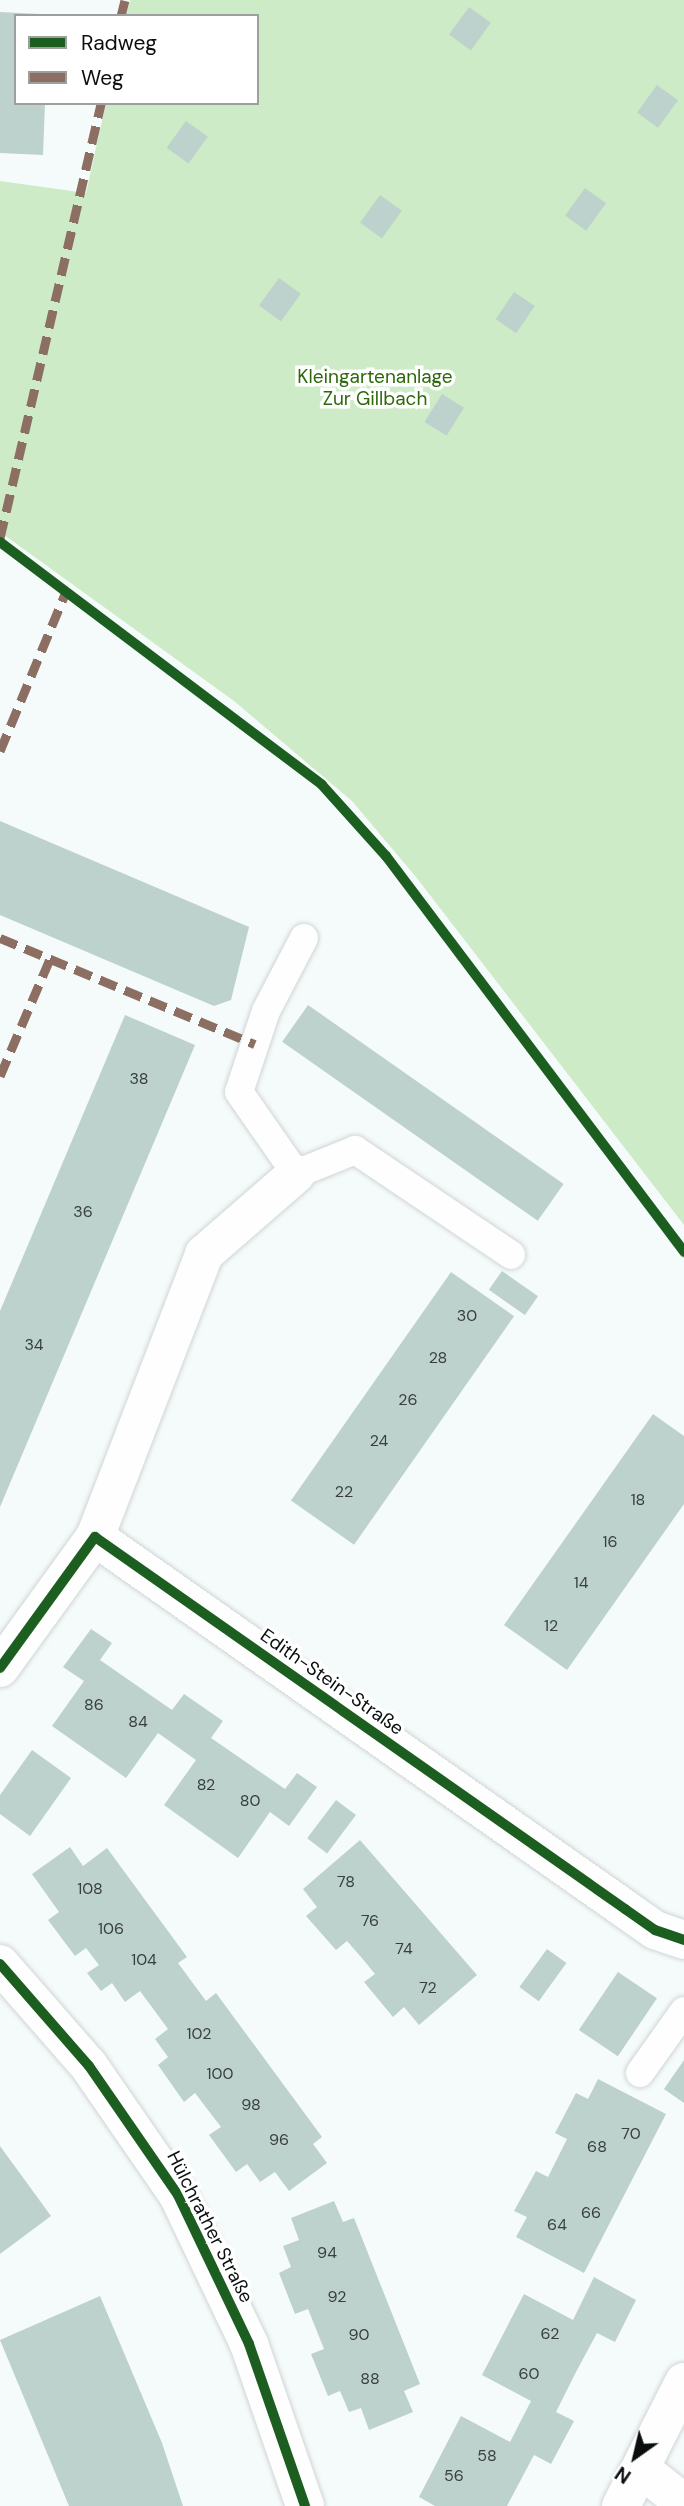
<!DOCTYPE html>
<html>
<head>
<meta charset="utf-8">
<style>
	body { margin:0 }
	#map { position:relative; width:684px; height:2506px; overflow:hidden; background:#f5fbfb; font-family:"DM Sans",sans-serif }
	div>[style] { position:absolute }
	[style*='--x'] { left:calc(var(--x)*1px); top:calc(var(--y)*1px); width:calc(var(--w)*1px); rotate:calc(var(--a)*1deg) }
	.green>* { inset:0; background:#cdebc6 }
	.building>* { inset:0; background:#bdd2cc; transform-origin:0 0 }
	.roads { filter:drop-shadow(0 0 2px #d0d5d5) drop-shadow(0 0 2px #d0d5d5) }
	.lane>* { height:28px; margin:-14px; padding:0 14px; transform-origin:14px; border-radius:14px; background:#fefefe }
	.street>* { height:38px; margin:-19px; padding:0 19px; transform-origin:19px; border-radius:19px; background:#fefefe }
	.quiet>* { height:9px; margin-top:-4.5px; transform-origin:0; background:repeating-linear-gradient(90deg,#8d6e63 0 18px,transparent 0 27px) }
	.cycleway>* { height:10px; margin:-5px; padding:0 5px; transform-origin:5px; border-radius:5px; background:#1b5e20 }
	span { translate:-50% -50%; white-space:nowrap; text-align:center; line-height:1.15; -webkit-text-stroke:7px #fff; paint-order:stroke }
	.number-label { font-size:16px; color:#383f3e }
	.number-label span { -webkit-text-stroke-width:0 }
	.park-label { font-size:19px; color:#2d680a }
	.street-label { font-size:19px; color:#0b0e0e }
	.legend { position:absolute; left:14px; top:14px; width:245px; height:91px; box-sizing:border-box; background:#fff; border:2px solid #9d9f9f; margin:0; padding:9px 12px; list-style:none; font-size:21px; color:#0b0e0e }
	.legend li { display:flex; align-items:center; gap:14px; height:35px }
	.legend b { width:35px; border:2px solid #9d9f9f }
	.north { position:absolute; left:600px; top:2422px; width:70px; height:70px; -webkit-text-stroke:5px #fff; paint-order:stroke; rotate:214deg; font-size:19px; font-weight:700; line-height:28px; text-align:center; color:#0b0e0e }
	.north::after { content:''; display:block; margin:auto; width:24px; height:32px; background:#0b0e0e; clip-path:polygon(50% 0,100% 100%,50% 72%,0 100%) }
</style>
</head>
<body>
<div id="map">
	<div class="green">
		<div style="clip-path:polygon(130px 0,684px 0,684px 1225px,416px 877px,352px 801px,234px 701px,0 532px,0 181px,86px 193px,106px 103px,257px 103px,257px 16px,126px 16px)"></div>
	</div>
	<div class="building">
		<div style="left:469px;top:7px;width:27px;height:34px;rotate:36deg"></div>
		<div style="clip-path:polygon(0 12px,39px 14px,16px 16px,16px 103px,45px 103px,43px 155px,0 153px)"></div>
		<div style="left:657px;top:85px;width:26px;height:34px;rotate:36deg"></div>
		<div style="left:186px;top:121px;width:27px;height:33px;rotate:36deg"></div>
		<div style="left:585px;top:188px;width:26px;height:34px;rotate:36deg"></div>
		<div style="left:380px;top:195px;width:27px;height:34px;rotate:36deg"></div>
		<div style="left:279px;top:278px;width:27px;height:34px;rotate:36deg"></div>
		<div style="left:514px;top:292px;width:25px;height:33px;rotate:34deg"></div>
		<div style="left:442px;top:394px;width:26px;height:33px;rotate:32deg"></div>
		<div style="clip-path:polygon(0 821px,249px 927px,231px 1000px,214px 1006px,0 915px)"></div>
		<div style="left:308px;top:1005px;width:312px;height:45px;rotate:35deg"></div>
		<div style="clip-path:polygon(125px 1015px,195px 1045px,0 1507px,0 1311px)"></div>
		<div style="left:502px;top:1271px;width:44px;height:23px;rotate:35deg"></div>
		<div style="left:451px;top:1272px;width:77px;height:279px;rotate:35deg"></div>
		<div style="clip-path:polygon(653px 1414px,684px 1436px,684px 1504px,567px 1670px,504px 1625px)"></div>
		<div style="clip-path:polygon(91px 1629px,112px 1643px,100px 1660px,172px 1710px,184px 1694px,223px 1721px,211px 1738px,285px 1789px,297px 1773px,317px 1787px,289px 1826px,270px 1812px,238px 1858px,164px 1805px,196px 1760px,158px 1733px,126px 1778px,52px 1726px,84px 1681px,63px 1667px)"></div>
		<div style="clip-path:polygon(32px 1750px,71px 1778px,30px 1836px,0 1814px,0 1795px)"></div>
		<div style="left:336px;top:1800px;width:25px;height:48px;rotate:37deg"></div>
		<div style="clip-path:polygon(360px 1840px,477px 1975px,419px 2025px,404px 2007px,393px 2017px,364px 1982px,375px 1974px,361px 1957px,347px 1941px,336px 1950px,306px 1916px,317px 1907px,303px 1889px)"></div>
		<div style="clip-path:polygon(70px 1847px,83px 1866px,107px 1848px,187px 1957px,178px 1963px,206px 2001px,216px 1993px,322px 2137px,313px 2144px,327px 2163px,289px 2191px,275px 2172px,260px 2182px,247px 2164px,236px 2172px,209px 2135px,221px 2127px,195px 2093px,184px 2102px,158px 2065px,168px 2057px,155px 2039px,168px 2029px,140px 1991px,125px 2002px,112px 1983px,101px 1991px,87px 1973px,99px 1965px,86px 1948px,75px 1956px,48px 1920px,59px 1912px,32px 1874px)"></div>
		<div style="left:547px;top:1949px;width:24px;height:47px;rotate:36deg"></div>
		<div style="left:618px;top:1972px;width:47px;height:70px;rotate:34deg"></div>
		<div style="clip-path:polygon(684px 2060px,684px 2103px,664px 2089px)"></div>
		<div style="clip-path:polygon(598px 2079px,666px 2114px,584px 2273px,516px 2237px,527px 2217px,514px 2211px,536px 2171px,548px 2177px,567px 2139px,555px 2133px,576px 2093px,588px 2099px)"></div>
		<div style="clip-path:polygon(0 2146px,51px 2216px,0 2254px)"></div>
		<div style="clip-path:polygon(334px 2201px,343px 2222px,354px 2218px,420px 2384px,404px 2391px,413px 2412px,369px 2430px,361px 2408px,349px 2412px,340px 2391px,328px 2396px,311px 2354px,324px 2349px,308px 2309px,295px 2314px,279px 2273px,291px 2267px,283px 2246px,299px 2240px,291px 2218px)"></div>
		<div style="clip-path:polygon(594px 2277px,636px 2300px,615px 2342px,597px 2333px,576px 2372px,556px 2412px,574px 2421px,551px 2464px,534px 2455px,507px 2506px,435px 2506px,419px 2497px,461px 2416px,510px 2442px,531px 2401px,482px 2375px,524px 2294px,573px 2320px)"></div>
		<div style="clip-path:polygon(100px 2296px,162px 2443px,183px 2506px,69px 2506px,0 2340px)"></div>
	</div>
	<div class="roads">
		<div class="lane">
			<div style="--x:304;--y:938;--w:82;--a:117.5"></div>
			<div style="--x:266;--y:1011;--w:85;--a:108.4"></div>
			<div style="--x:239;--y:1092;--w:100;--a:55.2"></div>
			<div style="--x:296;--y:1174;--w:64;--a:-22.1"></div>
			<div style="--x:355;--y:1150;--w:188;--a:33.9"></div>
			<div style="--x:640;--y:2073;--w:76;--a:-54.6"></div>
		</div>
		<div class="street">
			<div style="--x:95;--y:1537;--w:303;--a:-68.9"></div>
			<div style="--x:204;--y:1254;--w:122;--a:-41"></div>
			<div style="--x:0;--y:1668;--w:162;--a:-54.1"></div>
			<div style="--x:95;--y:1537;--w:648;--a:35.06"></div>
			<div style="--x:625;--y:1909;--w:37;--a:35"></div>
			<div style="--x:655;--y:1930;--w:31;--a:19"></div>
			<div style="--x:0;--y:1964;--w:135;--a:48.9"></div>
			<div style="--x:89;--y:2066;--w:157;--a:55.4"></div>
			<div style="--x:178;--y:2195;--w:165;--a:64.5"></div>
			<div style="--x:249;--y:2344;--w:171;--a:70.9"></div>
			<div style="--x:641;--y:2469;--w:55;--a:38.3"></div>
			<div style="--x:621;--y:2506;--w:139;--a:-63.1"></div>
		</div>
	</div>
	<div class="quiet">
		<div style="--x:121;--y:16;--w:16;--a:-76"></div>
		<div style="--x:0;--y:538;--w:447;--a:-76.9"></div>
		<div style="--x:0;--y:751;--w:172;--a:-67.5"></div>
		<div style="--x:0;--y:938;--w:276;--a:22.6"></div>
		<div style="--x:0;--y:1076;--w:127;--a:-66.9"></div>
	</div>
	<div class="cycleway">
		<div style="--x:0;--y:542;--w:403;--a:37"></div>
		<div style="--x:322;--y:785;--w:96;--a:48"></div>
		<div style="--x:386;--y:856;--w:496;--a:53"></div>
		<div style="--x:0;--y:1668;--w:162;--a:-54.1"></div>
		<div style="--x:95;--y:1537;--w:648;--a:35.06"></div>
		<div style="--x:625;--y:1909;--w:37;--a:35"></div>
		<div style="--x:655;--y:1930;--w:31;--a:19"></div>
		<div style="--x:0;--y:1964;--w:135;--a:48.9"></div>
		<div style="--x:89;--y:2066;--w:157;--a:55.4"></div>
		<div style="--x:178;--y:2195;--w:165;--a:64.5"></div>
		<div style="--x:249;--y:2344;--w:171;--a:70.9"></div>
	</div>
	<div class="number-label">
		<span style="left:139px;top:1079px">38</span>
		<span style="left:83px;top:1212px">36</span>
		<span style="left:467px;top:1316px">30</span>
		<span style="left:34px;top:1345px">34</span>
		<span style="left:438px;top:1358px">28</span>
		<span style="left:408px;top:1400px">26</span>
		<span style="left:379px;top:1441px">24</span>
		<span style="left:344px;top:1492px">22</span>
		<span style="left:638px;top:1500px">18</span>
		<span style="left:610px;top:1542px">16</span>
		<span style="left:581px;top:1583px">14</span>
		<span style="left:551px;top:1626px">12</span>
		<span style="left:94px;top:1705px">86</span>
		<span style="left:138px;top:1722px">84</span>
		<span style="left:206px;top:1785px">82</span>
		<span style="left:250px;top:1801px">80</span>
		<span style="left:346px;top:1882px">78</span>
		<span style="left:90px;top:1889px">108</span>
		<span style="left:370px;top:1921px">76</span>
		<span style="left:111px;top:1929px">106</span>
		<span style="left:404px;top:1949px">74</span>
		<span style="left:144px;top:1960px">104</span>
		<span style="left:428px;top:1988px">72</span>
		<span style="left:199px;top:2034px">102</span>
		<span style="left:220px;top:2074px">100</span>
		<span style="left:251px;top:2105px">98</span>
		<span style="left:631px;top:2134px">70</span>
		<span style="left:279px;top:2140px">96</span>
		<span style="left:597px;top:2147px">68</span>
		<span style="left:591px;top:2213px">66</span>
		<span style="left:557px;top:2225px">64</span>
		<span style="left:327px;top:2253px">94</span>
		<span style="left:337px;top:2297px">92</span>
		<span style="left:550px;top:2334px">62</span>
		<span style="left:359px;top:2335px">90</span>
		<span style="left:529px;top:2374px">60</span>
		<span style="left:370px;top:2379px">88</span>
		<span style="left:487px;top:2456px">58</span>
		<span style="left:454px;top:2476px">56</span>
	</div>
	<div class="park-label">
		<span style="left:375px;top:388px">Kleingartenanlage<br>Zur Gillbach</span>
	</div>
	<div class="street-label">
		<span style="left:332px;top:1682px;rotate:35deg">Edith-Stein-Straße</span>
		<span style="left:210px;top:2227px;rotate:63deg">Hülchrather Straße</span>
	</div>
	<ul class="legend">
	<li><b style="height:9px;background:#1b5e20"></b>Radweg</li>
	<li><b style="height:9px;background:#8d6e63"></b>Weg</li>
	</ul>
	<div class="north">N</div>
</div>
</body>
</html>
